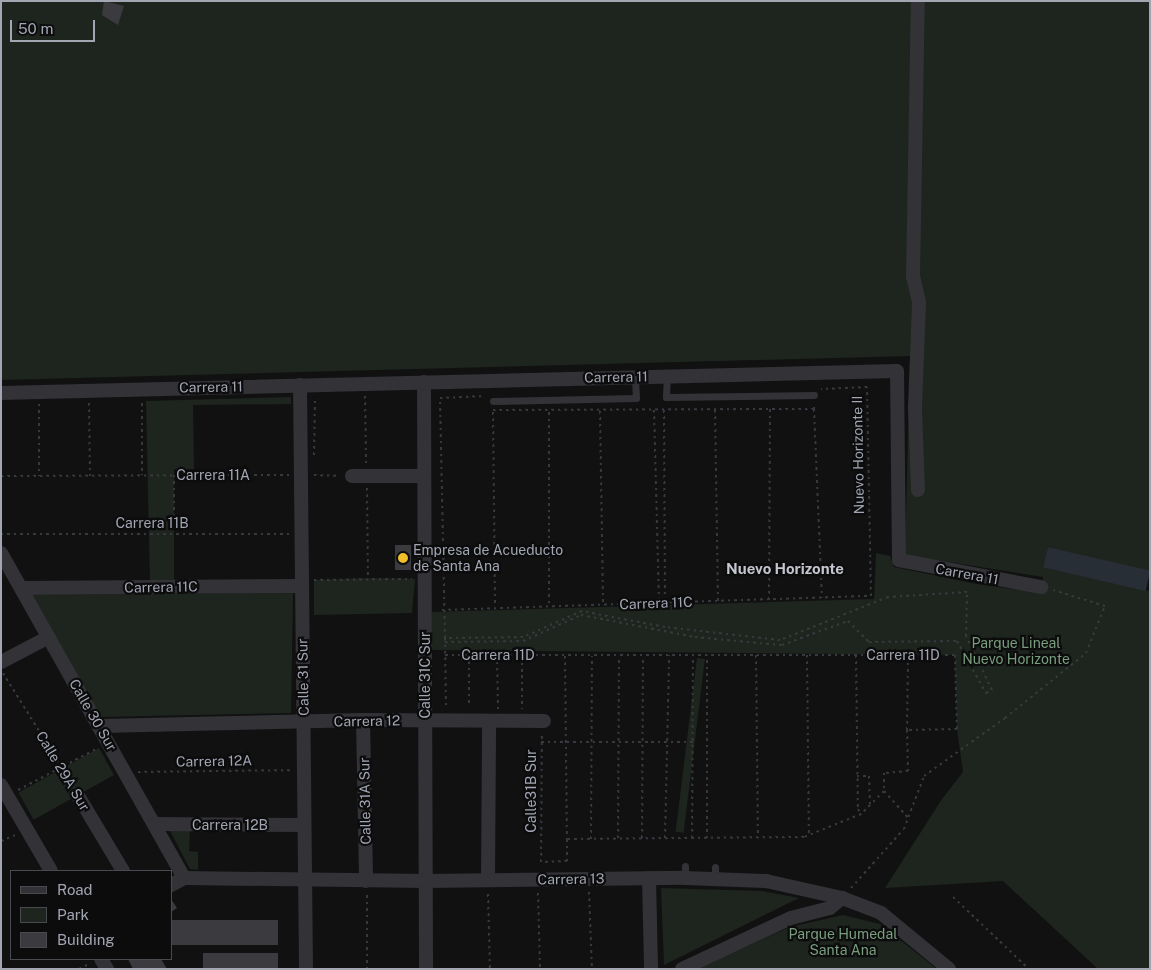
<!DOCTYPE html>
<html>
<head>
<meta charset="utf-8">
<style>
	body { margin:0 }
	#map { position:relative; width:1151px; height:970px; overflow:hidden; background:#111112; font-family:"Public Sans",sans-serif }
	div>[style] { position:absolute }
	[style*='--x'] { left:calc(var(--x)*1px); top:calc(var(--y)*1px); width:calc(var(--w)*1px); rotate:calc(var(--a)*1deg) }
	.green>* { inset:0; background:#1d251e; transform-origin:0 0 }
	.water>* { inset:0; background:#272e35; transform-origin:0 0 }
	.building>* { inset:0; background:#3b3b3f; transform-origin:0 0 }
	.path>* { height:2px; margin-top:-1px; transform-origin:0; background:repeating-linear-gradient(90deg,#38393e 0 2.5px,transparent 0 6.5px) }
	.service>* { height:7px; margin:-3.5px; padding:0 3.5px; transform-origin:3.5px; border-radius:3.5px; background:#323237 }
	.minor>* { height:14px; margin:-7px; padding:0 7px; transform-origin:7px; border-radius:7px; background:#323237 }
	.dots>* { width:14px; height:14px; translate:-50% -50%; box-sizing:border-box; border:2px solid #0c0c0d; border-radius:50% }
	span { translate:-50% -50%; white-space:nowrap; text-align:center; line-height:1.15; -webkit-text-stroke:4.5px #0c0c0d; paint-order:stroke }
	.street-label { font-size:14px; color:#a2a6b3 }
	.poi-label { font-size:14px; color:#a2a6b3 }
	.left { translate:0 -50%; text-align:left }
	.park-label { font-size:14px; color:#799e7e }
	.neighbourhood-label { font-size:15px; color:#c3c5cf; font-weight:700 }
	.frame { position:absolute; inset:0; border:2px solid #a2a6b3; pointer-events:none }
	.legend { position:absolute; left:10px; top:870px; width:162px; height:90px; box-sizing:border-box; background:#0c0c0d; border:1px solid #484a4f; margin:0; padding:6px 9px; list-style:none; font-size:15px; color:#a2a6b3 }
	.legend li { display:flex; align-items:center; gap:10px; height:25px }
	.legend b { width:25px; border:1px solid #484a4f }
	.scale { position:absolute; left:10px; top:20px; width:85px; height:22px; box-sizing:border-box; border:2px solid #a2a6b3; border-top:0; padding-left:6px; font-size:15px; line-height:18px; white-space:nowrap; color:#a2a6b3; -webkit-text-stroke:4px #0c0c0d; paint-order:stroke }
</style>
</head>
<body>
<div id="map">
	<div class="green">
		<div style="clip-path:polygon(1px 1px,1150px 1px,1150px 571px,1048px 547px,1045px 568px,1150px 591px,1150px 969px,1098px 969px,1003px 881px,885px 888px,942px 799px,963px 772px,957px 729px,955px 655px,432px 650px,432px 612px,874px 599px,876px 553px,890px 556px,894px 567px,977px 584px,1042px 593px,1043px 577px,905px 555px,910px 356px,1px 380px)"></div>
		<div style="clip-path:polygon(291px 397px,291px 404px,193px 405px,194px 469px,174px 469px,174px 581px,150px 581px,146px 401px)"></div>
		<div style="clip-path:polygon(368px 578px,415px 579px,412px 613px,314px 615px,314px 580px)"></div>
		<div style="clip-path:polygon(293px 593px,291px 713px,100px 717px,32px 595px)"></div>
		<div style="left:697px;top:658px;width:8px;height:175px;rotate:7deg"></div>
		<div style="left:99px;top:748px;width:31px;height:92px;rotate:61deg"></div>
		<div style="clip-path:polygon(170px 831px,190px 831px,189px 851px,198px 852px,198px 870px,190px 869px)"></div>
		<div style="clip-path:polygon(661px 888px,762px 891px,799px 898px,664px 965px)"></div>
		<div style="clip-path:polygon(843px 915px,880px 924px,937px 969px,696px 969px,790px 927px)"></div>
	</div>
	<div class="water">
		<div style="left:1048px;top:547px;width:105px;height:21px;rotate:13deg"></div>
	</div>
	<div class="building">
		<div style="clip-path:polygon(104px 1px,124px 6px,118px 25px,102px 15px)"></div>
		<div style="left:395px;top:545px;width:16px;height:25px"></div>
		<div style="clip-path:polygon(171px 899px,177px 908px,171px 912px)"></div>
		<div style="left:171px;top:920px;width:107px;height:25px"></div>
		<div style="left:203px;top:953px;width:75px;height:16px"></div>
		<div style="clip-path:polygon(128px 959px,161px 959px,167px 969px,133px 969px)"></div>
	</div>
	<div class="path">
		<div style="--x:365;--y:396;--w:67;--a:89.1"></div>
		<div style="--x:89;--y:403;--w:73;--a:89.2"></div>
		<div style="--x:142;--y:403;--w:72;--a:90"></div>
		<div style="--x:39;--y:404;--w:72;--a:90"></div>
		<div style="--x:814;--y:409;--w:189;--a:87.6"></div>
		<div style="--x:493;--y:410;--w:321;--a:-0.2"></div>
		<div style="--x:814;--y:409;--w:5;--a:-90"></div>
		<div style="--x:654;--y:410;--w:193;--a:88.5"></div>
		<div style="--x:664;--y:410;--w:193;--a:89.7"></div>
		<div style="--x:715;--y:410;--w:191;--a:89.1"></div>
		<div style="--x:600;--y:411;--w:194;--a:89.1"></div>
		<div style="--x:493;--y:412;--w:195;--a:89.4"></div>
		<div style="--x:549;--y:412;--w:195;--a:90"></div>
		<div style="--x:314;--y:455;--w:58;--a:-89"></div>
		<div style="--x:174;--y:475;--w:57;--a:90"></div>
		<div style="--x:314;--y:475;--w:25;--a:2"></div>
		<div style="--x:1;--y:476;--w:288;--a:-0.2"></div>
		<div style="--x:367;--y:488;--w:90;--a:89.4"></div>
		<div style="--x:1;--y:534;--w:289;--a:0"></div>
		<div style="--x:314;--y:580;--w:98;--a:-0.6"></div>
		<div style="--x:769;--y:600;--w:191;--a:-89.7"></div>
		<div style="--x:442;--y:610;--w:429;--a:-1.9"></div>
		<div style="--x:871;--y:596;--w:209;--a:-91.1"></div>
		<div style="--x:867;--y:387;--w:46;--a:177.5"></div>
		<div style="--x:445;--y:638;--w:240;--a:-91.2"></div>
		<div style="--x:440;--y:398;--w:45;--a:-2.5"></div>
		<div style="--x:445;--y:642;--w:78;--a:-0.7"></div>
		<div style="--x:523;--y:641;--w:64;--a:-24.1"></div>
		<div style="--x:581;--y:615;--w:116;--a:10.9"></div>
		<div style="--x:695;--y:637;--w:87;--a:5.3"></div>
		<div style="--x:782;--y:645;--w:70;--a:-20"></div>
		<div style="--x:848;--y:621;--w:30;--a:45"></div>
		<div style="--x:869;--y:642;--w:88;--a:-0.7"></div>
		<div style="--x:957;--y:641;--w:60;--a:60.9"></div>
		<div style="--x:986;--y:693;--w:7;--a:-27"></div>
		<div style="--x:992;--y:690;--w:60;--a:-115.7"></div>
		<div style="--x:966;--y:636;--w:44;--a:-88.7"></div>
		<div style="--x:967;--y:592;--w:79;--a:176.4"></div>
		<div style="--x:888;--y:597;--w:116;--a:158.3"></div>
		<div style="--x:780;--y:640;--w:116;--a:-173.6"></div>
		<div style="--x:665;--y:627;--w:85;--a:-169.1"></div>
		<div style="--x:582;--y:611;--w:64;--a:156.2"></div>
		<div style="--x:523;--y:637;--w:78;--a:179.3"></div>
		<div style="--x:445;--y:638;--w:70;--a:89.2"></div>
		<div style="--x:445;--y:655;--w:510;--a:0"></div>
		<div style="--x:955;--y:655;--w:74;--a:88.5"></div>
		<div style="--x:957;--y:729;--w:50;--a:178.9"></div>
		<div style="--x:907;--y:730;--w:41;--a:88.6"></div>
		<div style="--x:908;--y:771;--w:24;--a:175"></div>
		<div style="--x:884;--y:773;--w:18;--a:90"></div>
		<div style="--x:884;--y:791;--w:33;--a:135"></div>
		<div style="--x:861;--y:814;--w:61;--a:158"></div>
		<div style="--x:804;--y:837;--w:237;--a:179.5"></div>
		<div style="--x:567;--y:839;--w:22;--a:90"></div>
		<div style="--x:567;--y:861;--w:26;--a:178"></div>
		<div style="--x:541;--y:862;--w:129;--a:-89.6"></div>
		<div style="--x:469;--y:655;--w:52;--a:90"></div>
		<div style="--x:497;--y:655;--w:54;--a:88.9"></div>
		<div style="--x:756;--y:655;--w:182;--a:89.4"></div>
		<div style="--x:807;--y:655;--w:180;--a:89.4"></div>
		<div style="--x:856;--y:655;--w:154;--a:89.3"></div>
		<div style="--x:858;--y:809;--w:6;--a:59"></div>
		<div style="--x:522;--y:656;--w:53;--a:90"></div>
		<div style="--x:565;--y:656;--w:183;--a:89.4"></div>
		<div style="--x:3;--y:673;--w:131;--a:58.1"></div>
		<div style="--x:907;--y:730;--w:75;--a:-89.2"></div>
		<div style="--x:541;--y:742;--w:152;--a:0"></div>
		<div style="--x:138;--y:772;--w:153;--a:-0.7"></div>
		<div style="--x:857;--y:776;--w:12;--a:0"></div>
		<div style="--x:869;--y:776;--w:28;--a:88"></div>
		<div style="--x:18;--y:790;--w:90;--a:-27.7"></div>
		<div style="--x:884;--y:791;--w:36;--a:48"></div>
		<div style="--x:618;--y:838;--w:182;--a:-89.7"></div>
		<div style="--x:642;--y:838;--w:182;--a:-89.7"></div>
		<div style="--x:665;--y:838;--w:183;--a:-88.7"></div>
		<div style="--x:692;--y:838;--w:183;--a:-89.7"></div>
		<div style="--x:707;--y:838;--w:183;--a:-90"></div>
		<div style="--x:591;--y:839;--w:183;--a:-89.7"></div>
		<div style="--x:1;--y:841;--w:15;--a:-23"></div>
		<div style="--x:851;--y:888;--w:79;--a:-48.1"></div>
		<div style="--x:904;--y:829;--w:57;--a:-69.3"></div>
		<div style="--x:924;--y:776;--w:100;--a:-35.6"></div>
		<div style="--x:1005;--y:718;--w:104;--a:-38.7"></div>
		<div style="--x:1086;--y:653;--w:51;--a:-68"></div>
		<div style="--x:1105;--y:606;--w:54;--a:-162.9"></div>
		<div style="--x:589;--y:892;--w:77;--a:87.8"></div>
		<div style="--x:538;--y:893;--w:76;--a:88.5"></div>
		<div style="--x:488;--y:894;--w:75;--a:88.5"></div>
		<div style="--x:953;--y:897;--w:105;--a:43.5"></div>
		<div style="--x:79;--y:969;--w:13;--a:-27"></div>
		<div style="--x:367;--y:969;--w:75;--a:-90"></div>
	</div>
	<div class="service">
		<div style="--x:667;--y:376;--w:21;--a:93"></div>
		<div style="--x:666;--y:397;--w:148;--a:-0.8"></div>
		<div style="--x:493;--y:401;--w:143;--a:-1.2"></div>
		<div style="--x:636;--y:398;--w:21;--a:-93"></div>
		<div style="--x:685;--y:866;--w:12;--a:90"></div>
		<div style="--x:715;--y:867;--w:11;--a:90"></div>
	</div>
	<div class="minor">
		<div style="--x:424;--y:382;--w:587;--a:89.8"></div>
		<div style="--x:300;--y:385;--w:584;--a:89.41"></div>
		<div style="--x:1;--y:393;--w:896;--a:-1.41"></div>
		<div style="--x:897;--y:371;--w:189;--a:89.4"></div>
		<div style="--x:899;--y:560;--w:145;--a:10.8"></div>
		<div style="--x:352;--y:476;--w:72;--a:0"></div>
		<div style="--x:918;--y:490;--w:82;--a:-92.1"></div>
		<div style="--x:915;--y:408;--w:106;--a:-87.8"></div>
		<div style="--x:919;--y:302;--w:26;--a:-103"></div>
		<div style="--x:913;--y:277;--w:276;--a:-89"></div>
		<div style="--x:1;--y:553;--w:373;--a:60.6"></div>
		<div style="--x:21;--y:588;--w:281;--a:-0.4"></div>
		<div style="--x:1;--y:662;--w:54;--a:-27.5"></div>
		<div style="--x:363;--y:720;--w:161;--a:88.9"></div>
		<div style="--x:100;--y:726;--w:263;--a:-1.3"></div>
		<div style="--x:363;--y:720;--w:181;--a:0.3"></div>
		<div style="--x:1;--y:785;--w:99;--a:59.8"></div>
		<div style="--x:77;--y:794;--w:90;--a:59.1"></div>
		<div style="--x:156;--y:824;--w:148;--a:0.4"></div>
		<div style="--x:649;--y:878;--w:91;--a:88.7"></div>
		<div style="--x:488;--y:880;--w:159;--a:-89.6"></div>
		<div style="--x:171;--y:885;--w:15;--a:-28"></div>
		<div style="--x:184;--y:878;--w:242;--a:0.7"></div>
		<div style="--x:426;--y:881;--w:259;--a:-0.7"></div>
		<div style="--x:685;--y:878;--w:81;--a:2.1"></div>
		<div style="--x:766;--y:881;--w:78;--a:12.6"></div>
		<div style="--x:842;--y:898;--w:42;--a:21"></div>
		<div style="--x:881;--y:913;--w:88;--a:39.5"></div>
		<div style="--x:101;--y:959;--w:12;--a:59"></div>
		<div style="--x:682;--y:969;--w:120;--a:-25.1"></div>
		<div style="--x:791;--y:918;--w:40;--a:-14.4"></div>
		<div style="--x:830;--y:908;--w:16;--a:-40"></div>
	</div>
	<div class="dots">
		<div style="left:403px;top:558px;background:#f1bf2a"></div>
	</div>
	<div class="street-label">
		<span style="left:616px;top:377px;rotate:-1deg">Carrera 11</span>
		<span style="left:211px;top:387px;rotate:-1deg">Carrera 11</span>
		<span style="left:858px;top:455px;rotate:-91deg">Nuevo Horizonte II</span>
		<span style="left:213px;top:475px">Carrera 11A</span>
		<span style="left:152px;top:523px">Carrera 11B</span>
		<span style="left:967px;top:574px;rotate:10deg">Carrera 11</span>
		<span style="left:161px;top:587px;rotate:-1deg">Carrera 11C</span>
		<span style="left:656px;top:603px;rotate:-2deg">Carrera 11C</span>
		<span style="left:498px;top:655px">Carrera 11D</span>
		<span style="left:903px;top:655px">Carrera 11D</span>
		<span style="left:425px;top:675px;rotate:-90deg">Calle 31C Sur</span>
		<span style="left:303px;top:677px;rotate:-91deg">Calle 31 Sur</span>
		<span style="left:93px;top:715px;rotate:60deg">Calle 30 Sur</span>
		<span style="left:367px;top:721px;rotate:-1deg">Carrera 12</span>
		<span style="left:214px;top:761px;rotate:-1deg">Carrera 12A</span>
		<span style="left:63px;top:771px;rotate:59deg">Calle 29A Sur</span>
		<span style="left:531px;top:791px;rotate:-90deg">Calle31B Sur</span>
		<span style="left:365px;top:801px;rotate:-91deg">Calle 31A Sur</span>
		<span style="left:230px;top:825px">Carrera 12B</span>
		<span style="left:571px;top:879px;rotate:-1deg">Carrera 13</span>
	</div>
	<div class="poi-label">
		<span class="left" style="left:413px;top:558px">Empresa de Acueducto<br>de Santa Ana</span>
	</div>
	<div class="park-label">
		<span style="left:1016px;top:651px">Parque Lineal<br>Nuevo Horizonte</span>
		<span style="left:843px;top:942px">Parque Humedal<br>Santa Ana</span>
	</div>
	<div class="neighbourhood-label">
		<span style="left:785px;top:569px">Nuevo Horizonte</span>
	</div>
	<div class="frame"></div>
	<ul class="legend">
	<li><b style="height:6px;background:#323237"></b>Road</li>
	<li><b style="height:14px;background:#1d251e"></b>Park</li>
	<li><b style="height:14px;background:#3b3b3f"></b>Building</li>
	</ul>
	<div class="scale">50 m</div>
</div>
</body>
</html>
